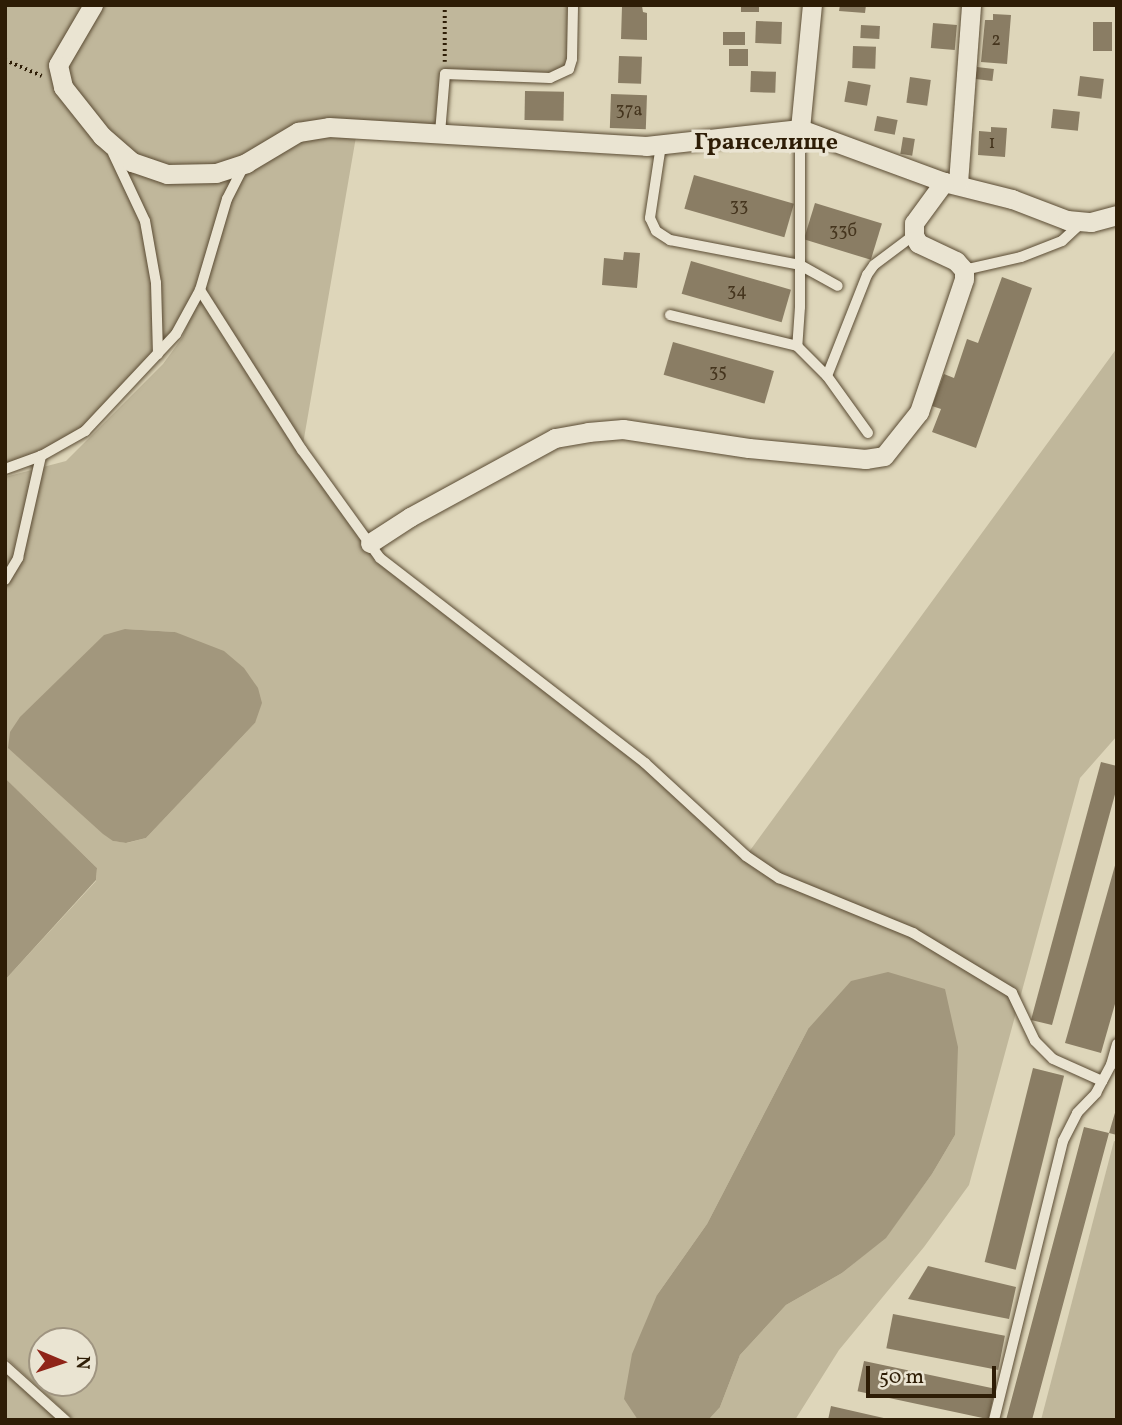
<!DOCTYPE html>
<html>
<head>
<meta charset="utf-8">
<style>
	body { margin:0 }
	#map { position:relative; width:1122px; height:1425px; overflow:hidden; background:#ded6ba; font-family:Vollkorn,serif }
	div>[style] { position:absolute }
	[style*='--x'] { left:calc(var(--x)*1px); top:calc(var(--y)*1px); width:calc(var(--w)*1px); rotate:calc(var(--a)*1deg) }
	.green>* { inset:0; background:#c0b79b }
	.water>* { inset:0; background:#a2977d }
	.building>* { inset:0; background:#8a7d64; transform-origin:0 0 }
	.path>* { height:3.5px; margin-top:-1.75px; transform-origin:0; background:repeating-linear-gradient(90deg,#2e1d06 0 2px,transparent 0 5.5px) }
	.roads { filter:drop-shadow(0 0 2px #5a4b33) drop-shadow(0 0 2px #5a4b33) }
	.lane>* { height:10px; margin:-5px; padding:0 5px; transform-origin:5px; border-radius:5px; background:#eae4d2 }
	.street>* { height:19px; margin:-9.5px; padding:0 9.5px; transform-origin:9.5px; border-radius:9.5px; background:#eae4d2 }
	span { translate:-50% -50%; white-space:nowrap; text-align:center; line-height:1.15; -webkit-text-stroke:7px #eae4d2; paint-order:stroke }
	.number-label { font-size:18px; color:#45351e }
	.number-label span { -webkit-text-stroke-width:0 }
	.quarter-label { font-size:24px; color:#2e1d06; font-weight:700 }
	.frame { position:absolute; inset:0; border:7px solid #2e1d06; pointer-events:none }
	.north { position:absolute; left:28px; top:1327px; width:70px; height:70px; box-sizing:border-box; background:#eae4d2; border:2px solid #9f9480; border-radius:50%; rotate:92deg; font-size:19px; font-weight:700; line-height:28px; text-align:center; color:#2e1d06 }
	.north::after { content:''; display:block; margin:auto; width:24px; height:32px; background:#8f2418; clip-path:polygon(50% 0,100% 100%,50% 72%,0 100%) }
	.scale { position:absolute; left:866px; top:1366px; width:130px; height:32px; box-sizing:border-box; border:4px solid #2e1d06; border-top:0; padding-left:9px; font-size:21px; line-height:24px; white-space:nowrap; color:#2e1d06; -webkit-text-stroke:5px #eae4d2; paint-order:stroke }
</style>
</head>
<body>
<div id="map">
	<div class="green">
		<div style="clip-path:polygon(evenodd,5px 5px,573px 5px,572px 59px,561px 75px,446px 74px,440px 133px,357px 131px,302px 450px,380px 558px,645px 763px,746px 856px,1117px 348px,1117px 736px,1080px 778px,969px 1185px,924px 1247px,839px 1350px,795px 1420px,74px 1420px,5px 1357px,5px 980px,96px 881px,97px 868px,5px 778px,5px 477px,66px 461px,163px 364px,182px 338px,198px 297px,176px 334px,85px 431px,5px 469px,5px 5px,125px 629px,175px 632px,255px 723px,146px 838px,127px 843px,113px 841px,125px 629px,5px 5px,808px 1029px,955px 1135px,932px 1174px,886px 1237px,842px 1273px,786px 1305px,740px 1355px,720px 1407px,657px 1295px,707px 1224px,808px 1029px,5px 5px,42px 1341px,84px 1341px,84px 1383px,42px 1383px,42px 1341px)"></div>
		<div style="clip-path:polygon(1114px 1141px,1117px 1142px,1117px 1420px,1041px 1420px)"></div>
		<div style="clip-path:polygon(5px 1366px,65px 1420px,5px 1420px)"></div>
	</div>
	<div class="water">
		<div style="clip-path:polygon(125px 629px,175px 632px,224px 651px,244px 668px,258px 688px,262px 703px,255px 723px,146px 838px,126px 843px,113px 841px,103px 834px,8px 748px,10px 732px,20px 717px,104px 635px)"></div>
		<div style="clip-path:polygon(5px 778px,97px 868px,96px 880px,5px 980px)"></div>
		<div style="clip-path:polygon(888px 972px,945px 989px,958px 1047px,955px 1135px,932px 1174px,886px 1238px,842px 1273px,786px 1305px,740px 1355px,720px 1407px,708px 1420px,638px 1420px,624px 1399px,632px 1354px,657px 1295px,707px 1224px,808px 1029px,851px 981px)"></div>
	</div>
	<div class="building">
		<div style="left:741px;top:5px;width:18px;height:7px"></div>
		<div style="clip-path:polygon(840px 5px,866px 5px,865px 13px,839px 11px)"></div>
		<div style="clip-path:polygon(622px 6px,642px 6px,643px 12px,647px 13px,647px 40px,621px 39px)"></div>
		<div style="clip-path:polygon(993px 14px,1011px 15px,1007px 64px,981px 62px,985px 20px,993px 20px)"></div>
		<div style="left:756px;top:21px;width:26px;height:22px;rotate:2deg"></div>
		<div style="left:1093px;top:22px;width:19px;height:29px"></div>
		<div style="left:933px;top:23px;width:24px;height:25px;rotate:5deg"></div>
		<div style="left:861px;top:25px;width:19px;height:13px;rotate:3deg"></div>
		<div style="left:723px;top:32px;width:22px;height:13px"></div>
		<div style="left:853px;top:46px;width:23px;height:22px;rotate:2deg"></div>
		<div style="left:729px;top:49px;width:19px;height:17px"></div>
		<div style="left:619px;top:56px;width:23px;height:27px;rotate:2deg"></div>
		<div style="left:977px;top:67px;width:17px;height:12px;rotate:7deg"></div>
		<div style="left:751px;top:71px;width:25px;height:21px;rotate:2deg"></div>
		<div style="left:1080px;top:76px;width:24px;height:20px;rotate:7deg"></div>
		<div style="left:910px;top:77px;width:21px;height:26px;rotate:8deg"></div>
		<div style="left:848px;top:81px;width:23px;height:21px;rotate:10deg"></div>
		<div style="left:525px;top:91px;width:39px;height:29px;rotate:1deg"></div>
		<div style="left:611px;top:94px;width:36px;height:34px;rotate:2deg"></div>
		<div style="left:1053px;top:109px;width:27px;height:19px;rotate:6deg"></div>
		<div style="left:877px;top:116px;width:21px;height:15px;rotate:11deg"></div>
		<div style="clip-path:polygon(991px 127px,1007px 128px,1005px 157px,978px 155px,979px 131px,991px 132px)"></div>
		<div style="left:903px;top:137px;width:12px;height:17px;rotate:9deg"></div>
		<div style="left:694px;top:175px;width:104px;height:35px;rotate:16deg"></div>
		<div style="left:815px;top:203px;width:70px;height:38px;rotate:17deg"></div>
		<div style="clip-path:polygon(624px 252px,640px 253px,637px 288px,602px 285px,604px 258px,623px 260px)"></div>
		<div style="left:691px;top:261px;width:104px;height:34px;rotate:16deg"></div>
		<div style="clip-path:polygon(1002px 277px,1032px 288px,976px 448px,932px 432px,941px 409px,932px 406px,944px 374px,954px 378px,967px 339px,978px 343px)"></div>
		<div style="left:673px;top:342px;width:105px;height:34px;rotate:16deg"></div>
		<div style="clip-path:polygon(1101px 762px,1117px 766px,1117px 787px,1052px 1025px,1031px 1020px)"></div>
		<div style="clip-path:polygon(1116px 862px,1117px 997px,1101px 1053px,1065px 1043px)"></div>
		<div style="left:1033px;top:1068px;width:32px;height:200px;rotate:14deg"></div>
		<div style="clip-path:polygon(1117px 1106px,1117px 1135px,1109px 1133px,1032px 1420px,1006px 1420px,1084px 1127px,1109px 1133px)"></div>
		<div style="clip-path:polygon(928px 1266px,1016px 1287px,1009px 1319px,908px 1299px)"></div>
		<div style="left:893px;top:1314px;width:114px;height:35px;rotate:11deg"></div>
		<div style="left:864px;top:1361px;width:134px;height:31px;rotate:12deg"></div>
		<div style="clip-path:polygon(831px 1406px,888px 1419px,888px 1420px,828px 1420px)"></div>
	</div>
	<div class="path">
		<div style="--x:445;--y:5;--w:57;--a:90"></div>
		<div style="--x:5;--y:60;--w:40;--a:23.4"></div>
	</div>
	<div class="roads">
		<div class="lane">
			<div style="--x:800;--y:129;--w:178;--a:90"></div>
			<div style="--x:800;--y:307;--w:39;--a:94"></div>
			<div style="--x:797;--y:346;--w:42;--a:45"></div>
			<div style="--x:440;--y:133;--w:59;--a:-85.2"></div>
			<div style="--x:445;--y:74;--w:105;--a:2.2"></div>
			<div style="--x:550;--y:78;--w:21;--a:-25"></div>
			<div style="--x:569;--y:69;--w:10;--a:-73"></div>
			<div style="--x:572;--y:59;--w:54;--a:-88.9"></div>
			<div style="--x:661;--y:145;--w:74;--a:98.6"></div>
			<div style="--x:650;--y:218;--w:14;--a:65"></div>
			<div style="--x:656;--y:231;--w:17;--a:33"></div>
			<div style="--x:670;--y:240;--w:132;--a:10.9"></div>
			<div style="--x:800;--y:265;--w:43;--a:28.9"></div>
			<div style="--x:113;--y:153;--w:75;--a:64.8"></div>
			<div style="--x:145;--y:221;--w:63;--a:79.9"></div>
			<div style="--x:156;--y:283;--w:71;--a:88.4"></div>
			<div style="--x:964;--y:270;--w:58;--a:-12.8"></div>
			<div style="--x:1021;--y:257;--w:44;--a:-21.3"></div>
			<div style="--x:1062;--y:241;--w:26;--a:-43"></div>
			<div style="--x:200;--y:290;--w:190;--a:57.5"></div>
			<div style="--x:302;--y:450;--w:133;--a:54.2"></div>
			<div style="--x:380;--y:558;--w:335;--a:37.7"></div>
			<div style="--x:645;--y:763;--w:137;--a:42.6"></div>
			<div style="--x:746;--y:856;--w:40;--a:34"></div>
			<div style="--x:779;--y:878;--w:145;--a:22.3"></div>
			<div style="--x:913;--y:933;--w:116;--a:31.2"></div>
			<div style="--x:1012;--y:993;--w:53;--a:64.4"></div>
			<div style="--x:1035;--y:1041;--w:25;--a:45"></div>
			<div style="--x:1053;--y:1059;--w:54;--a:24.2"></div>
			<div style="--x:670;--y:315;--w:131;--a:13.7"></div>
			<div style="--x:868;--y:433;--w:70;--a:-125.7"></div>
			<div style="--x:827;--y:376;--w:109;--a:-68.4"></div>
			<div style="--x:867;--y:275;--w:12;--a:-55"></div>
			<div style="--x:874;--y:265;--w:50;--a:-36.9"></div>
			<div style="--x:5;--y:469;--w:38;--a:-20"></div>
			<div style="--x:41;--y:456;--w:51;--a:-29.6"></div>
			<div style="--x:85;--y:431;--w:133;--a:-46.8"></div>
			<div style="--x:176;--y:334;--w:50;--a:-61.4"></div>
			<div style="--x:200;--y:290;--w:95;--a:-73.5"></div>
			<div style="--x:227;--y:199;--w:35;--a:-63"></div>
			<div style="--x:5;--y:580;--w:26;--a:-59"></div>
			<div style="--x:18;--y:558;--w:105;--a:-77.3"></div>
			<div style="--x:5;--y:1366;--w:81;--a:42"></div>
			<div style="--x:994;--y:1420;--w:287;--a:-76.1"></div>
			<div style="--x:1063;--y:1141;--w:31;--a:-63"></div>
			<div style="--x:1077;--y:1113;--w:28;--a:-46"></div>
			<div style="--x:1096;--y:1093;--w:32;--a:-62"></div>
			<div style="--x:1111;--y:1065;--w:22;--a:-74"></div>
		</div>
		<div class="street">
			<div style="--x:93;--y:5;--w:69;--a:120.3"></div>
			<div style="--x:58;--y:65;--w:23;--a:77"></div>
			<div style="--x:63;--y:87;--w:63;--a:51.5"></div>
			<div style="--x:102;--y:136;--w:40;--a:41"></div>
			<div style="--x:132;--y:162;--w:37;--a:19"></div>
			<div style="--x:167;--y:174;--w:49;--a:-1.2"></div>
			<div style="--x:216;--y:173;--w:32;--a:-18"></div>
			<div style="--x:246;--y:163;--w:61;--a:-30.8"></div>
			<div style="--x:298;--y:132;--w:31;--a:-9"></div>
			<div style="--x:329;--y:127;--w:318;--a:3.4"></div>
			<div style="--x:646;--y:146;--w:155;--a:-6.3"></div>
			<div style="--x:800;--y:129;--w:153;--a:20.2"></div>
			<div style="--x:944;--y:182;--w:70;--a:14"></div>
			<div style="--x:1012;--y:199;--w:59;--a:20.9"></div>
			<div style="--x:1067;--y:220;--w:24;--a:5"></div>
			<div style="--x:1091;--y:222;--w:27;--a:-15"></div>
			<div style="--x:800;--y:129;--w:125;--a:-84.5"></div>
			<div style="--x:958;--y:183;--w:178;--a:-85.8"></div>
			<div style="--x:370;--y:543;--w:48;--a:-33"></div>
			<div style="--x:410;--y:517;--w:165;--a:-28.6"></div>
			<div style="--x:555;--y:438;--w:34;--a:-10"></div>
			<div style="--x:588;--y:432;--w:35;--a:-5"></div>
			<div style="--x:623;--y:429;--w:127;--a:8.6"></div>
			<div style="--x:749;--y:448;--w:117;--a:5.4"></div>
			<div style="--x:865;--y:459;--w:19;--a:-9"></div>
			<div style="--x:884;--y:456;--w:56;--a:-51.5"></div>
			<div style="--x:919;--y:412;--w:140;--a:-71.3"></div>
			<div style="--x:964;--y:279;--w:9;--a:-90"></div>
			<div style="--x:964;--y:270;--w:12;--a:-132"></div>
			<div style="--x:956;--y:261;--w:42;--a:-154.7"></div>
			<div style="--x:918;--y:243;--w:9;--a:-117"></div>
			<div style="--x:914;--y:235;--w:12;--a:-90"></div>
			<div style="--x:914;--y:223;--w:51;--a:-53.8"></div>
		</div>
	</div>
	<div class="number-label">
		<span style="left:996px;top:41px">2</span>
		<span style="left:629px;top:111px">37а</span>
		<span style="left:992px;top:144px">1</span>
		<span style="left:739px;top:207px">33</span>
		<span style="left:843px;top:232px">33б</span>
		<span style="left:737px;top:292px">34</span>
		<span style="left:718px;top:373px">35</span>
	</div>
	<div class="quarter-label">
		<span style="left:766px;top:144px">Гранселище</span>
	</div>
	<div class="frame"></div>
	<div class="north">N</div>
	<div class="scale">50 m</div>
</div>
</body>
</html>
